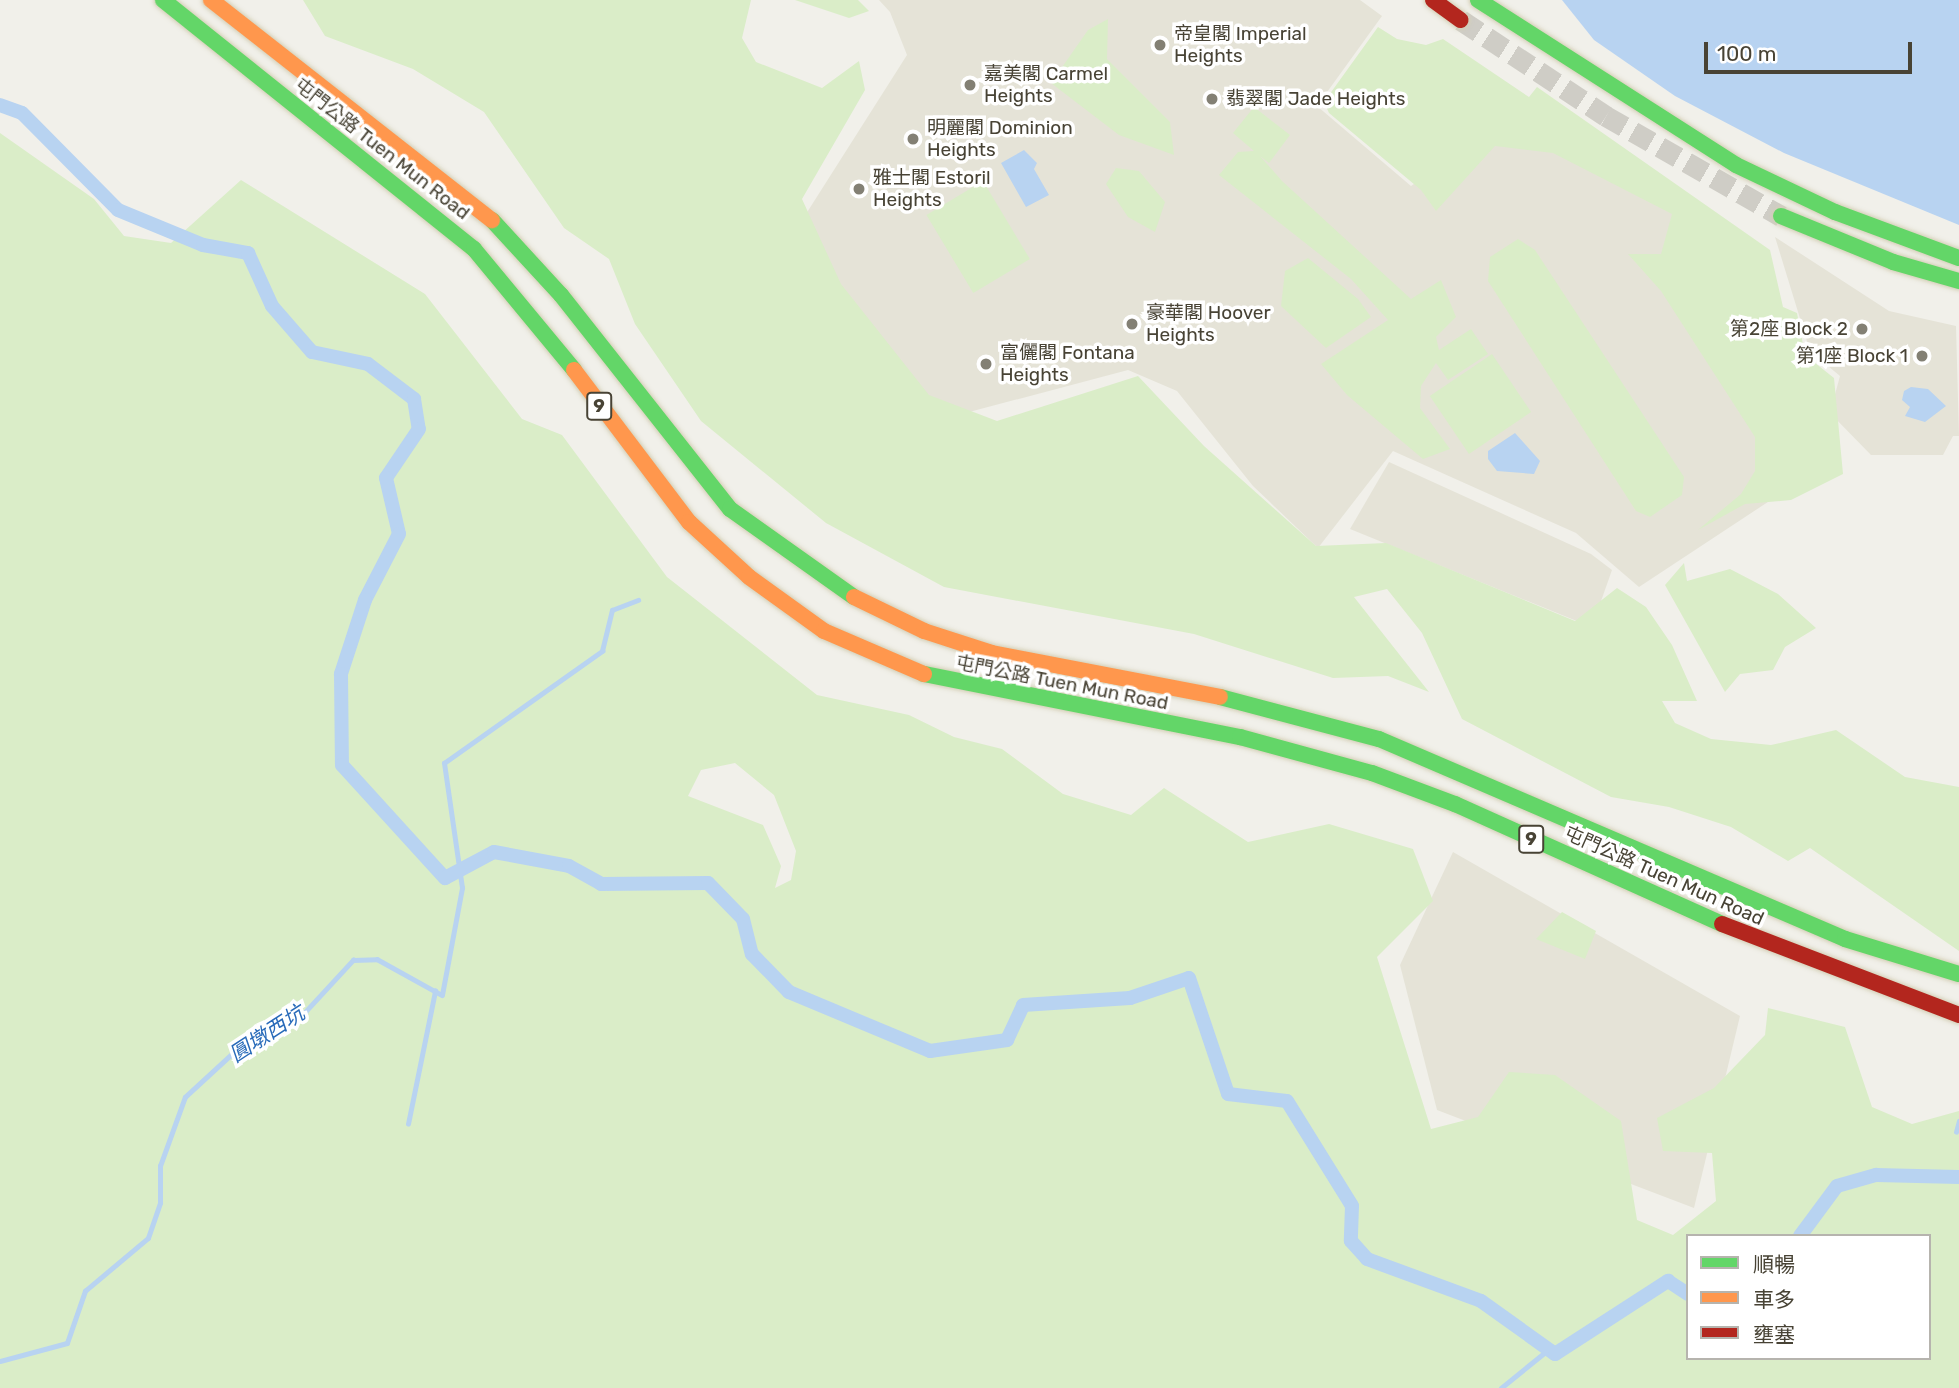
<!DOCTYPE html>
<html>
<head>
<meta charset="utf-8">
<style>
	body { margin:0 }
	#map { position:relative; width:1959px; height:1388px; overflow:hidden; background:#f1f0ea; font-family:Rubik,"Noto Sans TC",sans-serif }
	div>[style] { position:absolute }
	[style*='--x'] { left:calc(var(--x)*1px); top:calc(var(--y)*1px); width:calc(var(--w)*1px); rotate:calc(var(--a)*1deg) }
	.residential>* { inset:0; background:#e5e3d7 }
	.green>* { inset:0; background:#daedc8; transform-origin:0 0 }
	.water>* { inset:0; background:#b8d3f1 }
	.stream>* { height:4.5px; margin:-2.25px; padding:0 2.25px; transform-origin:2.25px; border-radius:2.25px; background:#b8d3f1 }
	.canal>* { height:14px; margin:-7px; padding:0 7px; transform-origin:7px; border-radius:7px; background:#b8d3f1 }
	.primary-tunnel>* { height:21px; margin-top:-10.5px; transform-origin:0; background:repeating-linear-gradient(90deg,#cfcdc6 0 21px,transparent 0 31px) }
	.roads { filter:drop-shadow(0 0 2px #d4cfb6) drop-shadow(0 0 2px #d4cfb6) }
	.fast>* { height:16px; margin:-8px; padding:0 8px; transform-origin:8px; border-radius:8px; background:#63d668 }
	.slow>* { height:16px; margin:-8px; padding:0 8px; transform-origin:8px; border-radius:8px; background:#ff974d }
	.jam>* { height:16px; margin:-8px; padding:0 8px; transform-origin:8px; border-radius:8px; background:#b3261e }
	.dots>* { width:19px; height:19px; translate:-50% -50%; box-sizing:border-box; border:4px solid #fff; border-radius:50% }
	span { translate:-50% -50%; white-space:nowrap; text-align:center; line-height:1.15; -webkit-text-stroke:7px #fff; paint-order:stroke }
	.shield-label span { padding:2px 5px; background:#fff; border:2px solid; border-radius:5px; -webkit-text-stroke-width:0 }
	.shield-label { font-size:18px; color:#484335; font-weight:700 }
	.poi-label { font-size:19px; color:#484335 }
	.left { translate:0 -50%; text-align:left }
	.right { translate:-100% -50%; text-align:right }
	.street-label { font-size:19px; color:#484335 }
	.water-label { font-size:21px; color:#286ab9; font-style:italic }
	.legend { position:absolute; left:1686px; top:1234px; width:245px; height:126px; box-sizing:border-box; background:#fff; border:2px solid #b6b4ae; margin:0; padding:9px 12px; list-style:none; font-size:21px; color:#484335 }
	.legend li { display:flex; align-items:center; gap:14px; height:35px }
	.legend b { width:35px; border:2px solid #b6b4ae }
	.scale { position:absolute; left:1704px; top:42px; width:208px; height:32px; box-sizing:border-box; border:4px solid #484335; border-top:0; padding-left:9px; font-size:21px; line-height:24px; white-space:nowrap; color:#484335; -webkit-text-stroke:5px #fff; paint-order:stroke }
</style>
</head>
<body>
<div id="map">
	<div class="residential">
		<div style="clip-path:polygon(879px 0,1360px 0,1382px 16px,1317px 106px,1411px 186px,1490px 130px,1558px 131px,1679px 213px,1780px 494px,1639px 587px,1576px 533px,1393px 451px,1318px 548px,1253px 486px,1177px 391px,1128px 370px,939px 420px,785px 247px,907px 55px,890px 12px)"></div>
		<div style="clip-path:polygon(1775px 237px,1889px 311px,1956px 326px,1959px 436px,1953px 436px,1943px 455px,1871px 455px,1830px 413px,1840px 376px,1810px 351px)"></div>
		<div style="clip-path:polygon(1389px 462px,1591px 554px,1612px 570px,1594px 621px,1589px 626px,1350px 529px)"></div>
		<div style="clip-path:polygon(1453px 852px,1740px 1016px,1694px 1208px,1437px 1110px,1400px 965px)"></div>
	</div>
	<div class="green">
		<div style="clip-path:polygon(303px 0,751px 0,742px 38px,756px 62px,822px 88px,859px 61px,865px 90px,802px 199px,841px 284px,929px 395px,997px 421px,1138px 376px,1204px 446px,1316px 546px,1386px 543px,1575px 621px,1617px 588px,1646px 607px,1672px 645px,1697px 701px,1662px 701px,1675px 723px,1711px 739px,1771px 745px,1836px 730px,1905px 777px,1959px 787px,1959px 951px,1810px 848px,1788px 861px,1731px 827px,1669px 807px,1611px 797px,1462px 719px,1422px 633px,1387px 589px,1354px 597px,1429px 692px,1388px 676px,1333px 678px,1194px 634px,944px 587px,826px 523px,701px 421px,635px 324px,609px 259px,564px 228px,484px 112px,413px 69px,325px 36px)"></div>
		<div style="clip-path:polygon(795px 0,858px 0,869px 11px,849px 18px)"></div>
		<div style="clip-path:polygon(1108px 19px,1107px 59px,1170px 122px,1174px 155px,1119px 135px,1051px 83px,1088px 30px)"></div>
		<div style="clip-path:polygon(1378px 27px,1397px 39px,1426px 45px,1443px 39px,1529px 97px,1537px 87px,1770px 250px,1783px 307px,1797px 313px,1805px 355px,1834px 378px,1843px 474px,1791px 500px,1745px 504px,1698px 530px,1741px 494px,1755px 471px,1755px 437px,1661px 291px,1628px 254px,1661px 254px,1672px 214px,1553px 153px,1495px 146px,1436px 211px,1421px 190px,1329px 113px,1324px 102px)"></div>
		<div style="clip-path:polygon(1254px 107px,1290px 135px,1269px 163px,1260px 156px,1282px 181px,1411px 299px,1441px 280px,1456px 317px,1436px 337px,1439px 350px,1471px 329px,1488px 354px,1448px 380px,1436px 363px,1421px 386px,1420px 408px,1450px 449px,1423px 459px,1347px 395px,1321px 364px,1388px 320px,1351px 279px,1219px 175px,1238px 152px,1254px 151px,1233px 133px)"></div>
		<div style="clip-path:polygon(evenodd,0 133px,94px 199px,124px 236px,171px 243px,241px 180px,425px 294px,522px 419px,562px 435px,667px 577px,817px 695px,909px 715px,954px 737px,1002px 749px,1063px 794px,1131px 815px,1164px 788px,1248px 842px,1329px 824px,1413px 849px,1433px 901px,1377px 957px,1431px 1129px,1478px 1117px,1509px 1072px,1555px 1075px,1621px 1121px,1637px 1220px,1673px 1235px,1716px 1201px,1712px 1153px,1663px 1151px,1657px 1118px,1714px 1088px,1765px 1035px,1768px 1008px,1845px 1027px,1872px 1107px,1912px 1124px,1959px 1111px,1959px 1388px,0 1388px,0 133px,735px 763px,774px 795px,796px 851px,791px 880px,775px 888px,781px 866px,763px 825px,688px 796px,701px 770px,735px 763px,0 133px,1688px 1236px,1929px 1236px,1929px 1358px,1688px 1358px,1688px 1236px)"></div>
		<div style="clip-path:polygon(1116px 168px,1139px 171px,1165px 202px,1155px 232px,1128px 217px,1106px 184px)"></div>
		<div style="left:983px;top:181px;width:91px;height:66px;rotate:59deg"></div>
		<div style="clip-path:polygon(1518px 239px,1535px 250px,1684px 477px,1682px 495px,1650px 517px,1636px 511px,1488px 281px,1490px 257px)"></div>
		<div style="clip-path:polygon(1308px 258px,1358px 299px,1371px 317px,1326px 348px,1281px 306px,1285px 271px)"></div>
		<div style="left:1492px;top:354px;width:70px;height:75px;rotate:56deg"></div>
		<div style="clip-path:polygon(1684px 563px,1687px 581px,1730px 569px,1778px 594px,1816px 628px,1785px 647px,1773px 670px,1740px 674px,1725px 692px,1665px 585px)"></div>
		<div style="clip-path:polygon(1562px 912px,1596px 931px,1585px 959px,1536px 939px)"></div>
	</div>
	<div class="water">
		<div style="clip-path:polygon(1562px 0,1959px 0,1959px 225px,1784px 153px,1675px 96px,1594px 40px)"></div>
		<div style="clip-path:polygon(1024px 150px,1037px 163px,1034px 169px,1049px 195px,1026px 207px,1001px 163px)"></div>
		<div style="clip-path:polygon(1911px 387px,1928px 389px,1946px 406px,1925px 422px,1905px 416px,1910px 407px,1902px 400px,1904px 391px)"></div>
		<div style="clip-path:polygon(1515px 433px,1540px 461px,1534px 474px,1497px 471px,1488px 459px,1488px 451px)"></div>
	</div>
	<div class="stream">
		<div style="--x:408;--y:1124;--w:136;--a:-78.5"></div>
		<div style="--x:1956;--y:1132;--w:11;--a:-75"></div>
		<div style="--x:0;--y:1361;--w:69;--a:-15"></div>
		<div style="--x:67;--y:1343;--w:55;--a:-70.9"></div>
		<div style="--x:85;--y:1291;--w:82;--a:-40.1"></div>
		<div style="--x:148;--y:1238;--w:37;--a:-71"></div>
		<div style="--x:160;--y:1203;--w:37;--a:-90"></div>
		<div style="--x:160;--y:1166;--w:73;--a:-70.1"></div>
		<div style="--x:185;--y:1097;--w:69;--a:-42.7"></div>
		<div style="--x:236;--y:1050;--w:79;--a:-28.8"></div>
		<div style="--x:305;--y:1012;--w:71;--a:-47.3"></div>
		<div style="--x:353;--y:960;--w:24;--a:-2"></div>
		<div style="--x:377;--y:959;--w:74;--a:29"></div>
		<div style="--x:442;--y:995;--w:109;--a:-79.4"></div>
		<div style="--x:462;--y:888;--w:126;--a:-98.2"></div>
		<div style="--x:444;--y:763;--w:194;--a:-35.3"></div>
		<div style="--x:602;--y:651;--w:42;--a:-76.3"></div>
		<div style="--x:612;--y:610;--w:28;--a:-21"></div>
		<div style="--x:1501;--y:1388;--w:55;--a:-39.1"></div>
	</div>
	<div class="canal">
		<div style="--x:0;--y:105;--w:23;--a:20"></div>
		<div style="--x:22;--y:113;--w:136;--a:45.3"></div>
		<div style="--x:118;--y:210;--w:92;--a:22.4"></div>
		<div style="--x:203;--y:245;--w:46;--a:10.1"></div>
		<div style="--x:248;--y:253;--w:58;--a:65.6"></div>
		<div style="--x:272;--y:306;--w:61;--a:49"></div>
		<div style="--x:312;--y:352;--w:57;--a:12.1"></div>
		<div style="--x:368;--y:364;--w:58;--a:37.3"></div>
		<div style="--x:414;--y:399;--w:30;--a:81"></div>
		<div style="--x:419;--y:429;--w:59;--a:124"></div>
		<div style="--x:386;--y:478;--w:57;--a:76.9"></div>
		<div style="--x:399;--y:534;--w:74;--a:117.3"></div>
		<div style="--x:365;--y:600;--w:78;--a:108"></div>
		<div style="--x:341;--y:674;--w:91;--a:89.4"></div>
		<div style="--x:342;--y:765;--w:153;--a:47.7"></div>
		<div style="--x:445;--y:878;--w:55;--a:-28"></div>
		<div style="--x:494;--y:852;--w:76;--a:10.6"></div>
		<div style="--x:569;--y:866;--w:37;--a:29"></div>
		<div style="--x:601;--y:884;--w:107;--a:-0.5"></div>
		<div style="--x:708;--y:883;--w:50;--a:45.8"></div>
		<div style="--x:743;--y:919;--w:36;--a:76"></div>
		<div style="--x:752;--y:954;--w:53;--a:45.8"></div>
		<div style="--x:789;--y:992;--w:153;--a:22.7"></div>
		<div style="--x:930;--y:1051;--w:78;--a:-8.1"></div>
		<div style="--x:1007;--y:1040;--w:38;--a:-65"></div>
		<div style="--x:1023;--y:1005;--w:107;--a:-3.7"></div>
		<div style="--x:1130;--y:998;--w:62;--a:-18.7"></div>
		<div style="--x:1189;--y:978;--w:122;--a:71.4"></div>
		<div style="--x:1228;--y:1094;--w:59;--a:6.8"></div>
		<div style="--x:1287;--y:1101;--w:123;--a:58.2"></div>
		<div style="--x:1352;--y:1206;--w:35;--a:92"></div>
		<div style="--x:1351;--y:1241;--w:24;--a:48"></div>
		<div style="--x:1367;--y:1259;--w:121;--a:20.2"></div>
		<div style="--x:1481;--y:1301;--w:91;--a:35.6"></div>
		<div style="--x:1555;--y:1354;--w:135;--a:-32.9"></div>
		<div style="--x:1668;--y:1281;--w:24;--a:33"></div>
		<div style="--x:1800;--y:1236;--w:62;--a:-53.5"></div>
		<div style="--x:1837;--y:1186;--w:41;--a:-15.8"></div>
		<div style="--x:1876;--y:1175;--w:83;--a:1.4"></div>
	</div>
	<div class="primary-tunnel">
		<div style="--x:1461;--y:20;--w:174;--a:33.5"></div>
		<div style="--x:1606;--y:116;--w:202;--a:29.7"></div>
	</div>
	<div class="roads">
		<div class="fast">
			<div style="--x:163;--y:0;--w:398;--a:38.7"></div>
			<div style="--x:474;--y:249;--w:157;--a:50.4"></div>
			<div style="--x:1478;--y:0;--w:306;--a:32.6"></div>
			<div style="--x:1736;--y:165;--w:110;--a:25.4"></div>
			<div style="--x:1835;--y:212;--w:132;--a:20.4"></div>
			<div style="--x:1781;--y:216;--w:121;--a:22.3"></div>
			<div style="--x:1893;--y:262;--w:69;--a:16.1"></div>
			<div style="--x:492;--y:220;--w:102;--a:47.4"></div>
			<div style="--x:561;--y:295;--w:273;--a:51.7"></div>
			<div style="--x:730;--y:509;--w:152;--a:35.4"></div>
			<div style="--x:924;--y:674;--w:322;--a:11.3"></div>
			<div style="--x:1240;--y:737;--w:137;--a:15.3"></div>
			<div style="--x:1372;--y:773;--w:89;--a:20.5"></div>
			<div style="--x:1455;--y:804;--w:293;--a:24.2"></div>
			<div style="--x:1220;--y:697;--w:164;--a:14.8"></div>
			<div style="--x:1379;--y:739;--w:507;--a:23.23"></div>
			<div style="--x:1845;--y:939;--w:119;--a:17.1"></div>
		</div>
		<div class="slow">
			<div style="--x:211;--y:0;--w:357;--a:38.1"></div>
			<div style="--x:574;--y:370;--w:191;--a:52.9"></div>
			<div style="--x:689;--y:522;--w:81;--a:42.5"></div>
			<div style="--x:749;--y:577;--w:92;--a:35.8"></div>
			<div style="--x:824;--y:631;--w:109;--a:23.3"></div>
			<div style="--x:854;--y:597;--w:78;--a:25.9"></div>
			<div style="--x:924;--y:631;--w:71;--a:17.9"></div>
			<div style="--x:992;--y:653;--w:232;--a:10.9"></div>
		</div>
		<div class="jam">
			<div style="--x:1433;--y:0;--w:34;--a:36"></div>
			<div style="--x:1722;--y:924;--w:254;--a:21"></div>
		</div>
	</div>
	<div class="dots">
		<div style="left:1160px;top:45px;background:#838074"></div>
		<div style="left:970px;top:85px;background:#838074"></div>
		<div style="left:1212px;top:99px;background:#838074"></div>
		<div style="left:913px;top:139px;background:#838074"></div>
		<div style="left:859px;top:189px;background:#838074"></div>
		<div style="left:1132px;top:324px;background:#838074"></div>
		<div style="left:1862px;top:329px;background:#838074"></div>
		<div style="left:1922px;top:356px;background:#838074"></div>
		<div style="left:986px;top:364px;background:#838074"></div>
	</div>
	<div class="shield-label">
		<span style="left:599px;top:406px">9</span>
		<span style="left:1531px;top:839px">9</span>
	</div>
	<div class="poi-label">
		<span class="left" style="left:1174px;top:45px">帝皇閣 Imperial<br>Heights</span>
		<span class="left" style="left:984px;top:85px">嘉美閣 Carmel<br>Heights</span>
		<span class="left" style="left:1226px;top:99px">翡翠閣 Jade Heights</span>
		<span class="left" style="left:927px;top:139px">明麗閣 Dominion<br>Heights</span>
		<span class="left" style="left:873px;top:189px">雅士閣 Estoril<br>Heights</span>
		<span class="left" style="left:1146px;top:324px">豪華閣 Hoover<br>Heights</span>
		<span class="right" style="left:1848px;top:329px">第2座 Block 2</span>
		<span class="left" style="left:1000px;top:364px">富儷閣 Fontana<br>Heights</span>
		<span class="right" style="left:1908px;top:356px">第1座 Block 1</span>
	</div>
	<div class="street-label">
		<span style="left:382px;top:149px;rotate:38deg">屯門公路 Tuen Mun Road</span>
		<span style="left:1062px;top:683px;rotate:11deg">屯門公路 Tuen Mun Road</span>
		<span style="left:1664px;top:876px;rotate:24deg">屯門公路 Tuen Mun Road</span>
	</div>
	<div class="water-label">
		<span style="left:267px;top:1034px;rotate:-33deg">圓墩西坑</span>
	</div>
	<ul class="legend">
	<li><b style="height:9px;background:#63d668"></b>順暢</li>
	<li><b style="height:9px;background:#ff974d"></b>車多</li>
	<li><b style="height:9px;background:#b3261e"></b>壅塞</li>
	</ul>
	<div class="scale">100 m</div>
</div>
</body>
</html>
